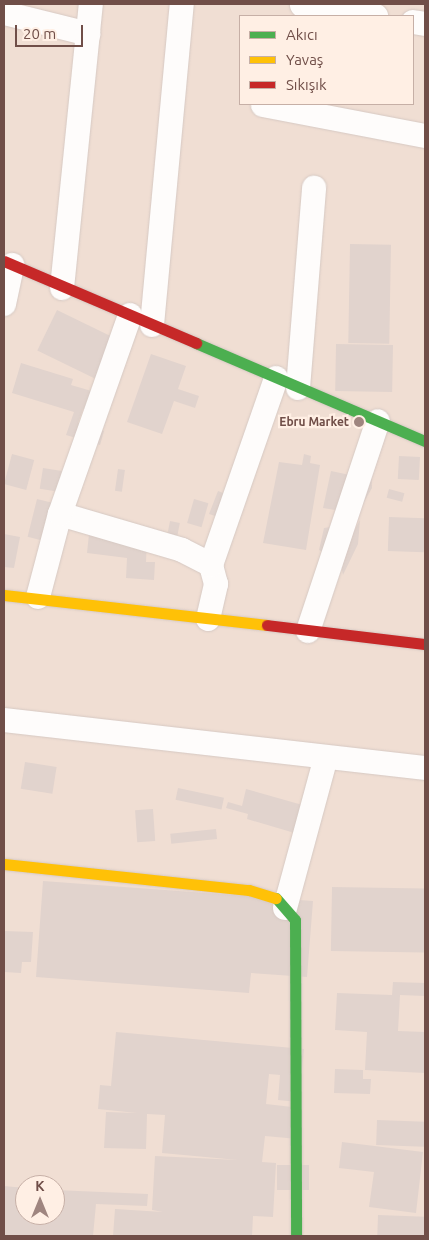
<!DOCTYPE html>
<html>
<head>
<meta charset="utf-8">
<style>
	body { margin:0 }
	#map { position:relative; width:429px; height:1240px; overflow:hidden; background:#f5ece5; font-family:Ubuntu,sans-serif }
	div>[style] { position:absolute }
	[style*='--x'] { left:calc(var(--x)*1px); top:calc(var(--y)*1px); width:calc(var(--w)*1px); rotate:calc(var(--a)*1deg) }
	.residential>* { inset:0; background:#f0ded3 }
	.building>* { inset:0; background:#e1d3cd; transform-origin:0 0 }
	.roads { filter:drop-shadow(0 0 1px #d6c9c3) drop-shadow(0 0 1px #d6c9c3) }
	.street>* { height:24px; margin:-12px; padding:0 12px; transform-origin:12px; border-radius:12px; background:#fefcfb }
	.fast>* { height:11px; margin:-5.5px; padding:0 5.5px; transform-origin:5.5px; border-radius:5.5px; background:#4caf50 }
	.slow>* { height:11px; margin:-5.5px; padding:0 5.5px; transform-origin:5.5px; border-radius:5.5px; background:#ffc107 }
	.jam>* { height:11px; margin:-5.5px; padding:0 5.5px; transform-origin:5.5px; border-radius:5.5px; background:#c62828 }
	.dots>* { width:14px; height:14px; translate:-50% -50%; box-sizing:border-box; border:2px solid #ffefe4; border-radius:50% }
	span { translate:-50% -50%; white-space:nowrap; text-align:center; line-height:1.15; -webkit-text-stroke:4.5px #ffefe4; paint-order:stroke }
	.poi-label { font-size:12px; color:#704e48; font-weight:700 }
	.right { translate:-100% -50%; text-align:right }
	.frame { position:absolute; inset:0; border:5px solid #704e48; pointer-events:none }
	.legend { position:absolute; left:239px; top:15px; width:175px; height:90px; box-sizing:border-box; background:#ffefe4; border:1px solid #c6afa6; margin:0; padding:6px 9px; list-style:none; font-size:15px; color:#704e48 }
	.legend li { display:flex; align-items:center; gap:10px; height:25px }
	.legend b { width:25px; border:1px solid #c6afa6 }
	.north { position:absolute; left:15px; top:1175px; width:50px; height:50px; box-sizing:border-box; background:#ffefe4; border:1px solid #c6afa6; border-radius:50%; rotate:0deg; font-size:14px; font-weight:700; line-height:20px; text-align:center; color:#704e48 }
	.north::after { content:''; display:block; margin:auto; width:18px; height:22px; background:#9f857f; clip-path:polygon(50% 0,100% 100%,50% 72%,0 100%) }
	.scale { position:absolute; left:15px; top:25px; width:68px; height:22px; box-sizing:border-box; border:2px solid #704e48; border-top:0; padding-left:6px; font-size:15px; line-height:18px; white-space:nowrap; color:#704e48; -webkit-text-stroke:4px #ffefe4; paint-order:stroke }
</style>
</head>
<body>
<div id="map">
	<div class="residential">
		<div style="clip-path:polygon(evenodd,4px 4px,425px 4px,425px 1236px,4px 1236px,4px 4px,240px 16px,413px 16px,413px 104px,240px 104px,240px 16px,4px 4px,25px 1185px,55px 1185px,55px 1215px,25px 1215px,25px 1185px)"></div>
	</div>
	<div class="building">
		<div style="left:350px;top:244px;width:41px;height:99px;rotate:1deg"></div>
		<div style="left:57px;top:310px;width:64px;height:45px;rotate:26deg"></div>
		<div style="left:336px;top:344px;width:57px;height:47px;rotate:1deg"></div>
		<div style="clip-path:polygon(151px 354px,186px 366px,178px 389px,199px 396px,195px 408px,174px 401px,162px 434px,127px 422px)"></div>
		<div style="clip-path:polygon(21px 363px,73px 379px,71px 385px,95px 392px,89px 411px,83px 409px,78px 423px,104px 431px,100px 445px,66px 435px,74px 412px,12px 393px)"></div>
		<div style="left:12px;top:454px;width:23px;height:31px;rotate:15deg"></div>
		<div style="clip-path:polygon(304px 454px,311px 456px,310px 463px,320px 465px,306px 550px,263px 543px,279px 462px,302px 465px)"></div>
		<div style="left:399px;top:456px;width:21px;height:23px;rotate:3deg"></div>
		<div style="clip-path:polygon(371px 466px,372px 488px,352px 523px,353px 533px,360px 520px,358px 544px,343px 575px,339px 555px,330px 556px,319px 550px,324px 528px,337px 526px,335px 510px,323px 508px,331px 471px,350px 475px)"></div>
		<div style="left:43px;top:468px;width:19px;height:21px;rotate:9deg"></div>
		<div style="left:118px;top:469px;width:7px;height:22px;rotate:8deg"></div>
		<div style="left:389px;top:489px;width:16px;height:9px;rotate:15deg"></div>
		<div style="clip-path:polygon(218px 491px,244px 501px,221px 518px,209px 514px)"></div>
		<div style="left:37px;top:499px;width:21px;height:39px;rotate:14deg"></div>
		<div style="left:194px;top:499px;width:15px;height:25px;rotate:16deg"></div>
		<div style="left:389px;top:517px;width:36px;height:34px;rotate:2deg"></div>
		<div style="left:170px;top:521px;width:10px;height:15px;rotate:11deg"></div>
		<div style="clip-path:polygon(4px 534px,20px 537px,14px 568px,4px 567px)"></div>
		<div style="clip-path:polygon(89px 534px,147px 539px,146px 562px,155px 562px,154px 580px,126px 578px,127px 558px,87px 553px)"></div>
		<div style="left:25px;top:762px;width:32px;height:27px;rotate:9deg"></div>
		<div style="left:178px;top:788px;width:47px;height:12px;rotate:12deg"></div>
		<div style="clip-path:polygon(246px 789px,306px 806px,298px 834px,247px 819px,248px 814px,226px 808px,228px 802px,242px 806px)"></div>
		<div style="left:153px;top:809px;width:32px;height:18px;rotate:86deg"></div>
		<div style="left:216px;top:829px;width:10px;height:46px;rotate:84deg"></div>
		<div style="clip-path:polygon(43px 881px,313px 901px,307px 977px,251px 973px,249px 993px,36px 977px)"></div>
		<div style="left:332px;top:887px;width:93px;height:64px;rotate:1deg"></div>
		<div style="clip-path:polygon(4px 931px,33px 932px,31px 962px,22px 962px,21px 973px,4px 972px)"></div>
		<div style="clip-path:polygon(393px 982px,425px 983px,425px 996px,400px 995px,398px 1031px,425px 1032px,425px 1073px,365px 1070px,367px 1032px,335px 1030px,337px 993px,392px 995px)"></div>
		<div style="clip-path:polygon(116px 1032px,304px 1049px,299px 1102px,278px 1100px,280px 1075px,269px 1074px,266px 1104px,301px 1108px,298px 1139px,265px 1136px,262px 1162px,276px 1163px,273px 1217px,253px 1216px,252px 1236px,113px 1236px,115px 1209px,163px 1212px,152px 1210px,155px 1156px,238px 1160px,162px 1153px,165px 1115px,147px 1114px,146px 1149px,104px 1148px,106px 1112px,137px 1113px,98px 1109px,100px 1085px,111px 1086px)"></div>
		<div style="clip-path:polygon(335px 1069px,363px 1070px,363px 1079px,371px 1079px,370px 1094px,334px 1093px)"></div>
		<div style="left:377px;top:1120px;width:48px;height:25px;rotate:2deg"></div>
		<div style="clip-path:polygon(342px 1142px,423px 1152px,416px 1213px,369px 1207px,374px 1172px,339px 1168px)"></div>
		<div style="left:277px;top:1165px;width:32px;height:25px"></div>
		<div style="clip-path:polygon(4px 1186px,25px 1188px,25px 1215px,55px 1215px,55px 1190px,148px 1194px,147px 1206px,96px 1204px,93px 1236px,4px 1236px)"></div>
		<div style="left:378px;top:1215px;width:47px;height:21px;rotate:2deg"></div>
	</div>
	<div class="roads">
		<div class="street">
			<div style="--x:302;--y:5;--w:75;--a:8.5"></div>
			<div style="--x:4;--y:13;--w:87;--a:14"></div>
			<div style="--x:413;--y:22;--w:12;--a:9"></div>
			<div style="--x:263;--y:105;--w:165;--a:10.8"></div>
			<div style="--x:62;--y:288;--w:285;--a:-84.2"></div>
			<div style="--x:4;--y:304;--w:40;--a:-78"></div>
			<div style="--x:152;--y:325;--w:322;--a:-84.7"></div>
			<div style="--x:298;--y:388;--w:201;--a:-85.4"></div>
			<div style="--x:60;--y:514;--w:127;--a:16.4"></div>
			<div style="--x:182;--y:550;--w:33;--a:27"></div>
			<div style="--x:38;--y:597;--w:86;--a:-75.2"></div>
			<div style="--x:60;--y:514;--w:211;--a:-70.6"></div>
			<div style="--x:208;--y:619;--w:36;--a:-77"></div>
			<div style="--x:216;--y:584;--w:20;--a:-105"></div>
			<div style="--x:211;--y:565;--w:198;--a:-70.8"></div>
			<div style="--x:308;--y:631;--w:221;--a:-71.6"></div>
			<div style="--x:4;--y:720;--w:424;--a:6.5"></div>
			<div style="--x:285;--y:908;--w:156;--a:-74.8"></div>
		</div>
		<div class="fast">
			<div style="--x:196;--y:343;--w:249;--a:23.2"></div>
			<div style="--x:276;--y:898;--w:29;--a:49"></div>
			<div style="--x:295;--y:920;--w:316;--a:89.8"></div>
		</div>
		<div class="slow">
			<div style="--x:4;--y:595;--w:265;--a:6.5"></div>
			<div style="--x:4;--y:864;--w:246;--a:6.1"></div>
			<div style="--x:249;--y:890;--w:28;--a:17"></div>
		</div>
		<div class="jam">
			<div style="--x:4;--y:261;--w:209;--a:23.1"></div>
			<div style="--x:267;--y:625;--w:159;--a:6.9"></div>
		</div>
	</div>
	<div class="dots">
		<div style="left:359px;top:422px;background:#9f857f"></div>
	</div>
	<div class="poi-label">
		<span class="right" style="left:349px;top:422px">Ebru Market</span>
	</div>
	<div class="frame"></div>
	<ul class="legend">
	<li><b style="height:6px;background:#4caf50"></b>Akıcı</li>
	<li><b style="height:6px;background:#ffc107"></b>Yavaş</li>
	<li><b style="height:6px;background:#c62828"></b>Sıkışık</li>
	</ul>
	<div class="north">K</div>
	<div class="scale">20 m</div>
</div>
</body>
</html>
